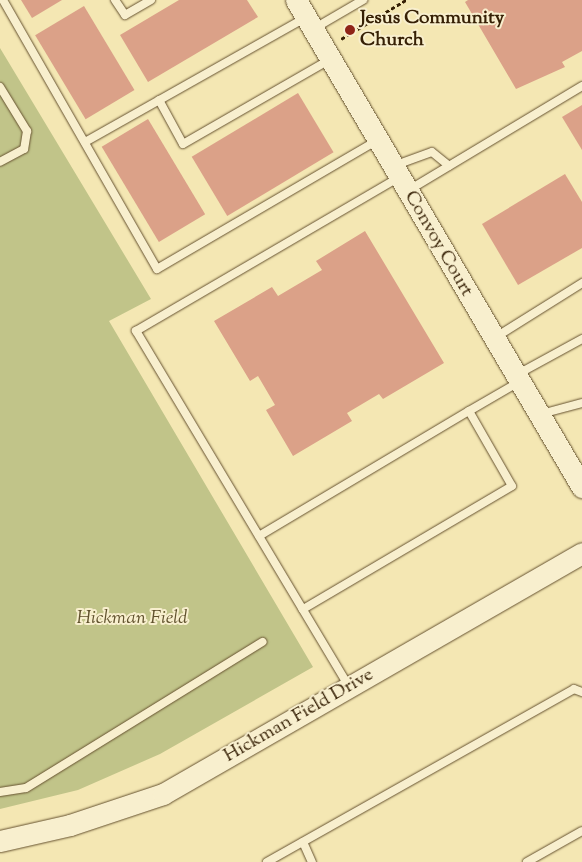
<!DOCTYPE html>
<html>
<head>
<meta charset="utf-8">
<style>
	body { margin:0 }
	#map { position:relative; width:582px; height:862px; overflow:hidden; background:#f4e7b3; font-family:"Sorts Mill Goudy",serif }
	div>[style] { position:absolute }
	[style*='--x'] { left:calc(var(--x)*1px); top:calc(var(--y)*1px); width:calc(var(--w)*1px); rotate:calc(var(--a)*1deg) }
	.green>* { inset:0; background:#c1c489 }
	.building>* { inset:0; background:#dba188; transform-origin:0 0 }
	.path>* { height:2.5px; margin-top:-1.25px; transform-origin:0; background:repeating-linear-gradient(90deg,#362005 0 4px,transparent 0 6.5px) }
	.roads { filter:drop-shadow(0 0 1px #665230) drop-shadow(0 0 1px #665230) }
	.lane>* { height:8px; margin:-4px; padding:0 4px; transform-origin:4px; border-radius:4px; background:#f8efce }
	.secondary>* { height:21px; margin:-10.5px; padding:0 10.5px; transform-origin:10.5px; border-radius:10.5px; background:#f8efce }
	.dots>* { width:14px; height:14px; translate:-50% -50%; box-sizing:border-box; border:2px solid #f8efce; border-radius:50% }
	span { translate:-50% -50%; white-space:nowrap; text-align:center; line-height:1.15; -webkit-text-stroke:4px #f8efce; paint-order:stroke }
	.poi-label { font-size:19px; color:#362005; font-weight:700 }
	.left { translate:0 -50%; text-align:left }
	.street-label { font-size:19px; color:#362005 }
	.park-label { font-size:19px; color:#60512d; font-style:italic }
</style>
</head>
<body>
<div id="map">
	<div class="green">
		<div style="clip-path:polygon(0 48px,151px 299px,109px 321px,313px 667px,160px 754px,78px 790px,0 809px)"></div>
	</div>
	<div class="building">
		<div style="clip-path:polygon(21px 0,62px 0,32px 18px)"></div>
		<div style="clip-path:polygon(179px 0,247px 0,258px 17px,148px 82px,120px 35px)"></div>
		<div style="clip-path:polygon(468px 0,582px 0,582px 51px,562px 62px,565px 67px,516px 89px,465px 2px)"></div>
		<div style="left:84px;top:6px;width:98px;height:57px;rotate:59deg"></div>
		<div style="left:298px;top:93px;width:69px;height:124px;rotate:59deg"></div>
		<div style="clip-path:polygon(582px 105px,582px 150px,562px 117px)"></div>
		<div style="left:148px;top:119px;width:111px;height:54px;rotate:59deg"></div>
		<div style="clip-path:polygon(565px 174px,582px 202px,582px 248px,518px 285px,482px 224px)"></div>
		<div style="clip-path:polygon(365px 231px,444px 363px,383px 399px,379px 394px,347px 413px,352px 421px,293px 456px,266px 410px,275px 405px,258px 376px,250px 381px,214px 321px,272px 287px,278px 296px,322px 270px,316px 261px)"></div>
	</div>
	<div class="path">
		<div style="--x:341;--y:39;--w:76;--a:-31"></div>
	</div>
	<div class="roads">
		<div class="lane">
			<div style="--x:3;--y:0;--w:310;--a:60.2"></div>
			<div style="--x:157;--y:269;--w:254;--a:-30.3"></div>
			<div style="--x:115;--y:0;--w:18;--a:56"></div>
			<div style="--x:125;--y:15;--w:30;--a:-30"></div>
			<div style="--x:315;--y:28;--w:56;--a:-30.3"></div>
			<div style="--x:0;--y:87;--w:52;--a:58.5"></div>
			<div style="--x:27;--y:131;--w:18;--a:99"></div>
			<div style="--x:24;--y:149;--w:27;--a:152"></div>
			<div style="--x:159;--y:100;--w:50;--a:61.4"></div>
			<div style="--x:183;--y:144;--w:168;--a:-29.9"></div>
			<div style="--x:85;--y:142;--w:253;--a:-29.4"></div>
			<div style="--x:396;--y:165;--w:38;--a:-20"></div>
			<div style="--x:432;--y:152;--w:22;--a:39"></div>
			<div style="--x:409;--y:190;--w:202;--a:-31"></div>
			<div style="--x:496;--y:337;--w:102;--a:-32.1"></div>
			<div style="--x:518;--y:374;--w:73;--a:-28.7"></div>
			<div style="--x:469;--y:411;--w:58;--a:-30.1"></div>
			<div style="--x:541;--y:414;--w:42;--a:-15"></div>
			<div style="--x:259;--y:536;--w:244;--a:-30.8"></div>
			<div style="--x:469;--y:411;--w:86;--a:60.2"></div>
			<div style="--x:512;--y:486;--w:243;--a:149.5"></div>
			<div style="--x:348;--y:685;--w:413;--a:-120.9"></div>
			<div style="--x:136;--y:331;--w:303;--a:-30.3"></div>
			<div style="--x:0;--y:792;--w:26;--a:-9"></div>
			<div style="--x:26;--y:788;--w:278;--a:-31.7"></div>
			<div style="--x:303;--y:842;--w:22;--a:66"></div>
			<div style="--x:267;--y:862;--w:352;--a:-29.4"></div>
			<div style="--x:574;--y:689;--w:9;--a:21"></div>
			<div style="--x:527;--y:862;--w:63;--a:-29.4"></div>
		</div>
		<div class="secondary">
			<div style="--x:296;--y:0;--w:565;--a:59.58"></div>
			<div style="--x:0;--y:841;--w:72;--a:-12.9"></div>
			<div style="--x:70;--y:825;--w:98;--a:-18.4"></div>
			<div style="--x:163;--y:794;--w:483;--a:-29.9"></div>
		</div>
	</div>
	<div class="dots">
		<div style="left:350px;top:30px;background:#8f2418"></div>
	</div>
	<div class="poi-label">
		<span class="left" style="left:360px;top:30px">Jesus Community<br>Church</span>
	</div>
	<div class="street-label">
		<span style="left:438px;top:244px;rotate:60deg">Convoy Court</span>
		<span style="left:299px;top:716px;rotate:-30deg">Hickman Field Drive</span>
	</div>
	<div class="park-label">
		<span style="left:132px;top:619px">Hickman Field</span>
	</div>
</div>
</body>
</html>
